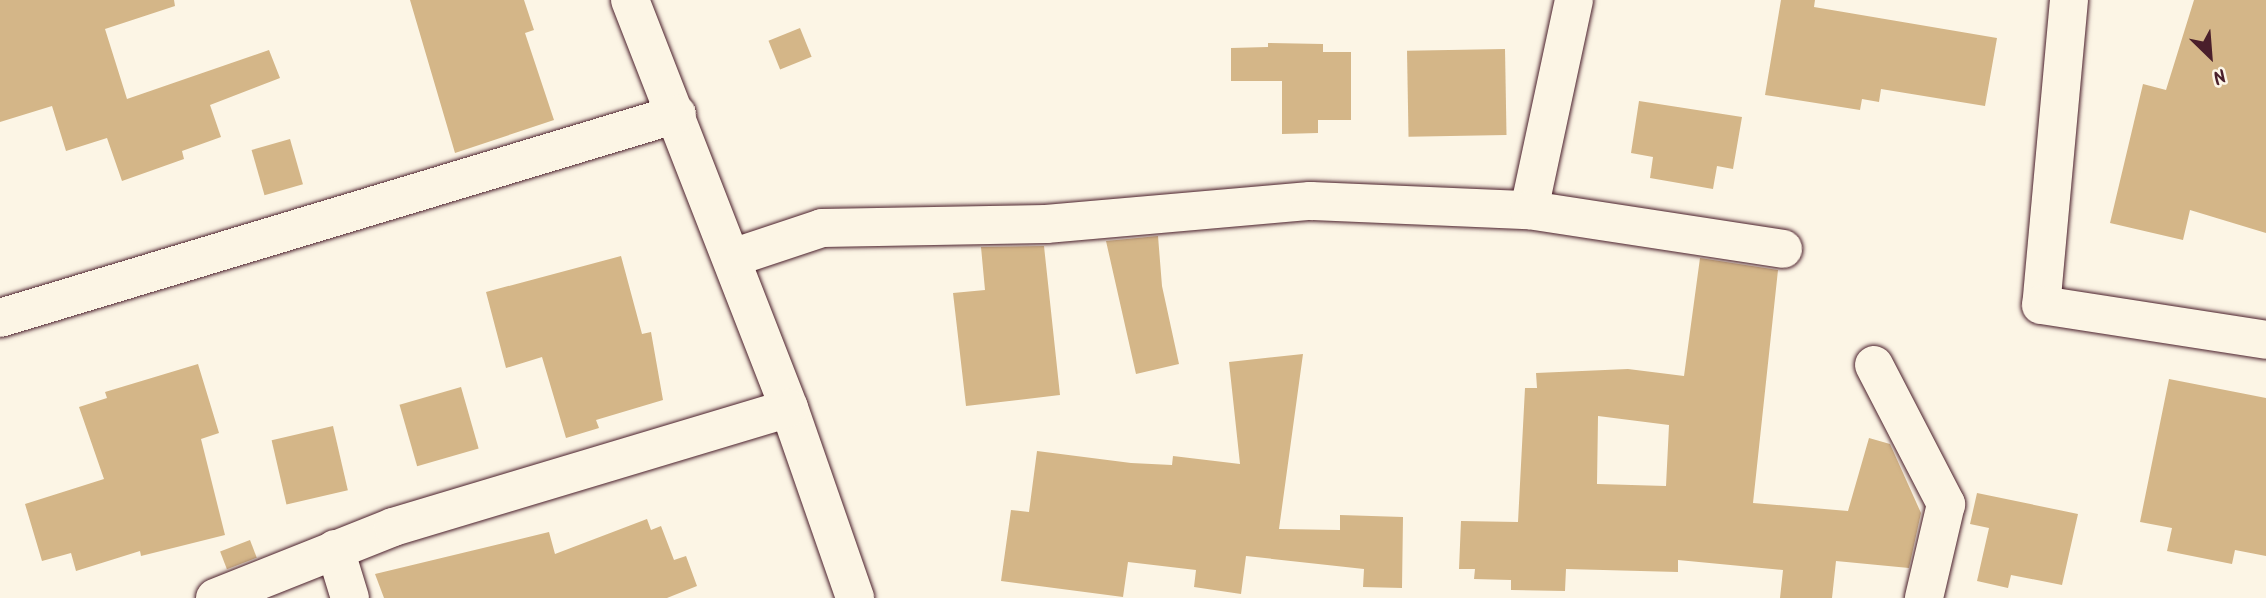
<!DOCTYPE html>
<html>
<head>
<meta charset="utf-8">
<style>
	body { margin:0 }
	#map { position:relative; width:2266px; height:598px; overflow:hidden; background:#fcf5e5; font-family:Kalam,sans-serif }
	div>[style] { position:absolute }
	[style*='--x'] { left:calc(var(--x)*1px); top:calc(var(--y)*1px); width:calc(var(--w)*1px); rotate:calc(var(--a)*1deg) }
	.building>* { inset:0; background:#d4b688; transform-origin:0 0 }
	.roads { filter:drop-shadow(0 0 2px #4a1f2b) drop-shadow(0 0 2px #4a1f2b) }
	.minor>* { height:38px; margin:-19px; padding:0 19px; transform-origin:19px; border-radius:19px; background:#fcf5e5 }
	span { translate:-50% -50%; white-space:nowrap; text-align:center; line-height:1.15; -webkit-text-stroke:7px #fcf5e5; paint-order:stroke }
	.north { position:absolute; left:2175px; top:21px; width:70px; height:70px; -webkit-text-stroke:5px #fcf5e5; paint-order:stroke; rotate:155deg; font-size:19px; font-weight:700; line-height:28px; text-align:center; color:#4a1f2b }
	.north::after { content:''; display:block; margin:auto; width:24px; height:32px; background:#4a1f2b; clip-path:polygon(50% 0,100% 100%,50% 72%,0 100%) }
</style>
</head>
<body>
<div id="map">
	<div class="building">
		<div style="clip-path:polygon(0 0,174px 0,175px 6px,105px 29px,127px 99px,269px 50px,280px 78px,210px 105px,221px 137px,182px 151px,184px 159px,122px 181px,107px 138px,66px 151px,52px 106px,0 122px)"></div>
		<div style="clip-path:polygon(410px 0,524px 0,534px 30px,525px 33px,554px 120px,455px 153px)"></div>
		<div style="clip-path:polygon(1781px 0,1815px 0,1814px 7px,1997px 38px,1985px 106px,1881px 89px,1879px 102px,1862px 99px,1860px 110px,1765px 95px)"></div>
		<div style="clip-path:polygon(2194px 0,2266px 0,2266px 233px,2190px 210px,2183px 240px,2110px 223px,2143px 84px,2166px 90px)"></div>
		<div style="left:800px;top:28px;width:31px;height:34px;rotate:68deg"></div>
		<div style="clip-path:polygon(1268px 43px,1323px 44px,1323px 52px,1351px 52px,1351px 120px,1318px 120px,1318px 133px,1282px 134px,1282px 81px,1231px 81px,1231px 48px,1268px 47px)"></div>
		<div style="left:1505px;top:49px;width:86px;height:98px;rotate:89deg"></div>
		<div style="clip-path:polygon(1639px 101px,1742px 117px,1733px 169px,1717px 166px,1713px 189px,1650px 178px,1653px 157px,1631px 153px)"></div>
		<div style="left:290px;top:139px;width:47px;height:40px;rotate:74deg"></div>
		<div style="clip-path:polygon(1158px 236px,1162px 286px,1179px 364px,1136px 374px,1106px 241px)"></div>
		<div style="clip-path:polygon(1044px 246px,1060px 395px,966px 406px,953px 293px,985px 290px,981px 247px)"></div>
		<div style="clip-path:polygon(621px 256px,642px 334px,651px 332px,663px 400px,596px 420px,599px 428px,566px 438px,542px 357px,506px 368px,486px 292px)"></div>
		<div style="clip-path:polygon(evenodd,1700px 258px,1778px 270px,1753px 503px,1848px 511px,1869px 438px,1890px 444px,1921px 513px,1909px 568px,1836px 561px,1832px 598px,1780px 598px,1783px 570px,1678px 560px,1678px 572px,1566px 569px,1565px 591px,1511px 590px,1511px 580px,1474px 579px,1475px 569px,1459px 569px,1461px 521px,1518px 522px,1525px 388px,1537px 388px,1536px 373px,1628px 369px,1684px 376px,1700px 258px,1598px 416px,1669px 425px,1666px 486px,1597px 484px,1598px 416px)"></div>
		<div style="clip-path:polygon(1303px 354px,1279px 529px,1340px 530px,1340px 515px,1403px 517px,1402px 588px,1363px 587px,1364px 569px,1246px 556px,1241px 594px,1194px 587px,1196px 570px,1128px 562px,1123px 597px,1001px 581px,1011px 510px,1029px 512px,1037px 451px,1131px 463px,1172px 465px,1173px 456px,1240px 464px,1229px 362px)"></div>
		<div style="clip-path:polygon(198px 364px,219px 433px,201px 439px,225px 535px,141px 556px,140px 551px,76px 571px,71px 553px,42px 561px,25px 504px,104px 479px,79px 407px,107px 398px,105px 392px)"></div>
		<div style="clip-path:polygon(2169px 379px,2266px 398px,2266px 556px,2235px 550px,2232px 564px,2167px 551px,2172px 528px,2140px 522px)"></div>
		<div style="left:461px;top:387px;width:64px;height:64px;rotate:74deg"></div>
		<div style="left:333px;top:426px;width:66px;height:63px;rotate:77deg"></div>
		<div style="clip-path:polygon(1977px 493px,2078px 514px,2062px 585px,2011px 575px,2008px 588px,1977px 581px,1989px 528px,1970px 524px)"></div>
		<div style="clip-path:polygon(647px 519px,651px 530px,661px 526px,674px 560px,686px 556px,697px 586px,667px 598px,384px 598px,375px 574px,549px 532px,555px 554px)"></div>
		<div style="left:250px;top:540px;width:19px;height:32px;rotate:69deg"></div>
	</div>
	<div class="roads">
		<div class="minor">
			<div style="--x:630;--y:0;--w:438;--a:68.7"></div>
			<div style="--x:789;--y:408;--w:201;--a:70.8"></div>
			<div style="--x:2069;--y:0;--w:306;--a:95.2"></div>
			<div style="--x:2041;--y:305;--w:228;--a:8.8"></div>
			<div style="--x:1529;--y:210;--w:215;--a:-77.9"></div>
			<div style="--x:732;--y:258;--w:95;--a:-18.4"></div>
			<div style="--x:822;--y:228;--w:224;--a:-1"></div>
			<div style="--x:1046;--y:224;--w:265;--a:-5"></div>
			<div style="--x:1310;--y:201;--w:219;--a:2.4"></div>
			<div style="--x:1529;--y:210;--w:257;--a:8.7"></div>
			<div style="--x:0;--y:318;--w:707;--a:-16.77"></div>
			<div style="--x:1874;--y:365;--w:157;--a:62.6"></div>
			<div style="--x:1946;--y:504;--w:97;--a:103.2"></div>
			<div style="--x:335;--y:549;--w:51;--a:73"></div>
			<div style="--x:215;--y:598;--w:192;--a:-21.7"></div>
			<div style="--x:393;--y:527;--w:413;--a:-16.7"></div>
		</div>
	</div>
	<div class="north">N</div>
</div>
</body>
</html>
